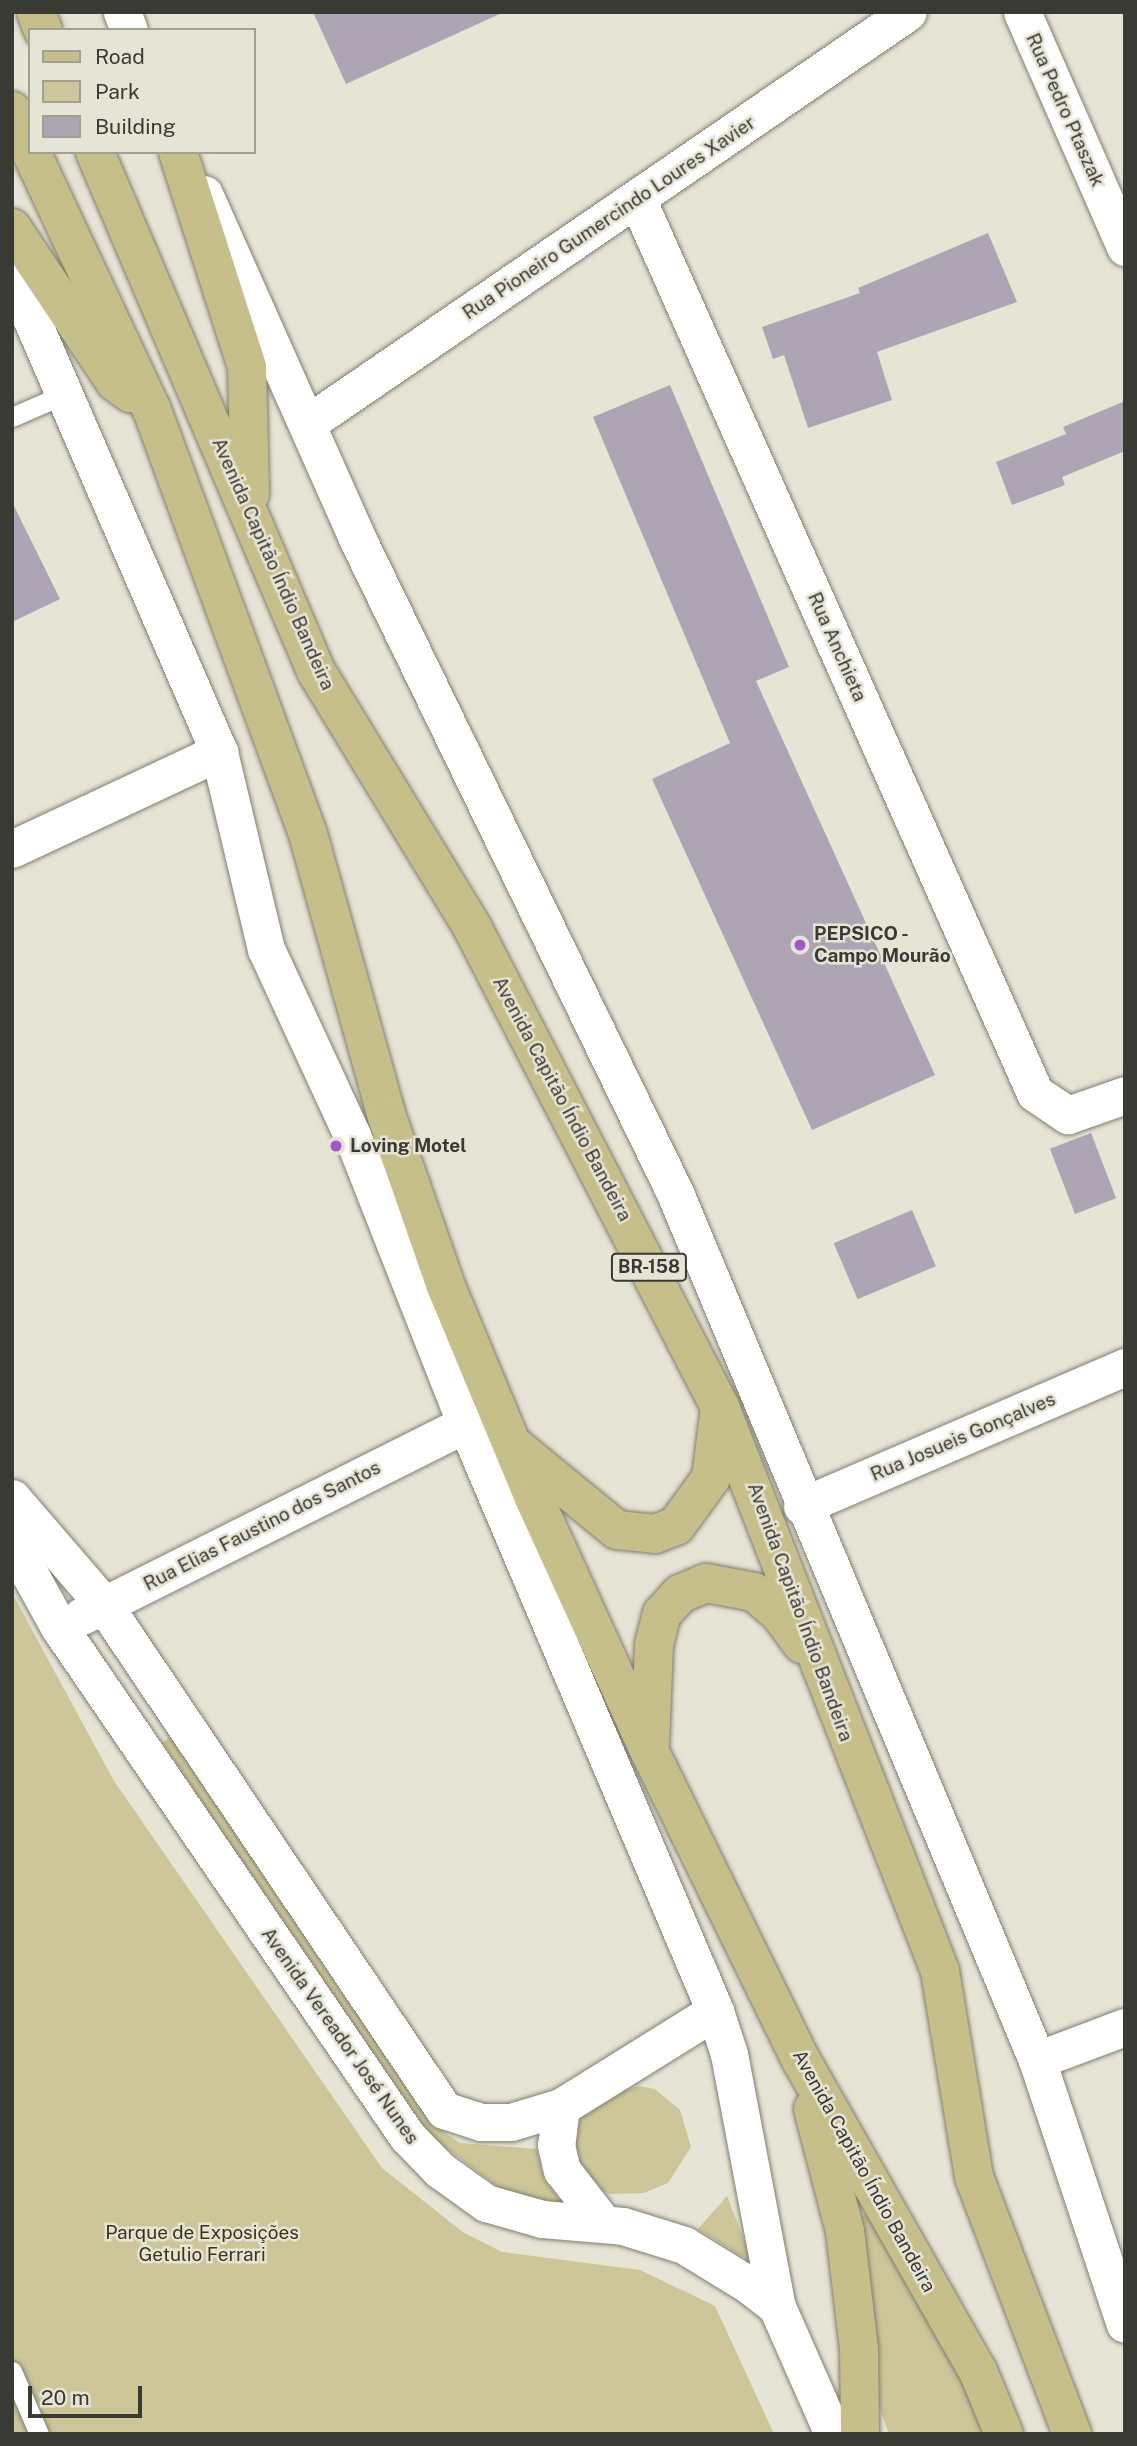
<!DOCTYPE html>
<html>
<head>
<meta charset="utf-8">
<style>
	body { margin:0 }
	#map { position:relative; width:1137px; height:2446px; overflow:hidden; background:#e6e4d5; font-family:"Public Sans",sans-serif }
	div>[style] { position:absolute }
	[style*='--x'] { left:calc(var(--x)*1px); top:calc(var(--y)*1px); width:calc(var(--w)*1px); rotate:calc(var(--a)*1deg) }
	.green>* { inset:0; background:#cdc698 }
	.building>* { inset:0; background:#ada5b3; transform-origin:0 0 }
	.roads { filter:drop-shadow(0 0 2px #807e70) drop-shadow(0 0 2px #807e70) }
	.service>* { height:19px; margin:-9.5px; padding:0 9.5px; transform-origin:9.5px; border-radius:9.5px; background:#fff }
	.minor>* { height:37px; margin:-18.5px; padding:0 18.5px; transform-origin:18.5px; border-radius:18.5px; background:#fff }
	.primary>* { height:38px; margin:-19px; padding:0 19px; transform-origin:19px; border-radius:19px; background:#c7bf89 }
	.dots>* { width:19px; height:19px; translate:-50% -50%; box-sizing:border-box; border:4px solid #e6e4d5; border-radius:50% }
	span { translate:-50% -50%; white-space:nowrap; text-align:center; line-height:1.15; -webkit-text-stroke:5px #e6e4d5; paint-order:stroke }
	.shield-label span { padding:2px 5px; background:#e6e4d5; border:2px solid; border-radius:5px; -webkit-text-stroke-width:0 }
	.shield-label { font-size:18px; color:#3a3a34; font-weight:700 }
	.street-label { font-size:19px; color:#3a3a34 }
	.poi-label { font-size:19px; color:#3a3a34; font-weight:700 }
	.left { translate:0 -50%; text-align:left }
	.park-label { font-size:19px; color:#3b3617 }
	.frame { position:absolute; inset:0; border:14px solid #3a3a34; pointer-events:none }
	.legend { position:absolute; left:28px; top:28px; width:228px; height:126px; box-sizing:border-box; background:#e6e4d5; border:2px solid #a1a095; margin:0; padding:9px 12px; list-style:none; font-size:21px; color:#3a3a34 }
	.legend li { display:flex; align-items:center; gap:14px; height:35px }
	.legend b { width:35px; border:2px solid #a1a095 }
	.scale { position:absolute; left:28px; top:2386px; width:114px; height:32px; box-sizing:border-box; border:4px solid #3a3a34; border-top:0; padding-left:9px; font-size:21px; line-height:24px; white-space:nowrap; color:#3a3a34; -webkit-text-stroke:5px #e6e4d5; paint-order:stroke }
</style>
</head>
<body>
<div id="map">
	<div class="green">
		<div style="clip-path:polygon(12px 1593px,114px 1781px,382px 2168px,464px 2233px,502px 2252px,640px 2270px,715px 2306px,774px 2434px,12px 2434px)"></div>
		<div style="clip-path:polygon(174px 1733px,434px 2125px,460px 2143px,537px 2149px,544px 2179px,568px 2211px,514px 2199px,425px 2132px,162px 1743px)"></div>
		<div style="clip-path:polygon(639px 2086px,655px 2089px,680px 2110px,691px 2147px,668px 2183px,644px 2193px,611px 2194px,598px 2190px,571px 2160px,573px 2118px,618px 2091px)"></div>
		<div style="clip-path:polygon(727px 2196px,753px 2263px,698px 2229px)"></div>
		<div style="clip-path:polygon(866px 2213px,962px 2376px,988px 2434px,889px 2434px,862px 2361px,858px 2219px)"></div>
	</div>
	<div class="building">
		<div style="clip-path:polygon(313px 12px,504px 12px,346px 84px)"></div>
		<div style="clip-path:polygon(988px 233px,1017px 302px,877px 352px,892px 400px,808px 428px,784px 355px,773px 359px,762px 327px,860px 293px,858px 288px)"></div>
		<div style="clip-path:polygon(670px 385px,789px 667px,756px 681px,935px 1075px,812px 1130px,652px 779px,730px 743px,593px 417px)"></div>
		<div style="clip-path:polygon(1125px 401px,1125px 451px,1062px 477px,1065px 485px,1012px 505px,996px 462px,1066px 434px,1063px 427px)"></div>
		<div style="clip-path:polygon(12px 502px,60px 599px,12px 622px)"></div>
		<div style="left:1091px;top:1133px;width:70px;height:44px;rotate:69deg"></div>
		<div style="left:912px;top:1210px;width:61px;height:85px;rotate:67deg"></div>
	</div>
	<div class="roads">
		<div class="service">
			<div style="--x:12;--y:417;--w:58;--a:-23.5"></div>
			<div style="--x:12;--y:2371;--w:69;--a:66.8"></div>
		</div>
		<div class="minor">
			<div style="--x:122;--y:12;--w:19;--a:69"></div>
			<div style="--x:1022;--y:12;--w:257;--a:66.3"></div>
			<div style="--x:204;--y:194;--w:376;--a:66"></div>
			<div style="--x:357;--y:538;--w:728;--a:64.1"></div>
			<div style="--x:675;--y:1193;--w:940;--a:67.34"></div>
			<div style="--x:1037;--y:2060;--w:278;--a:71.6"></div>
			<div style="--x:638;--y:201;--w:976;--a:66.01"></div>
			<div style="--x:1035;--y:1093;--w:40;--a:34"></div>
			<div style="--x:1068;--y:1115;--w:60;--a:-19.3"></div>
			<div style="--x:12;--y:274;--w:521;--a:66.58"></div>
			<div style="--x:219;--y:752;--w:203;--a:76.6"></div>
			<div style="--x:266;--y:949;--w:205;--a:65.2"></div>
			<div style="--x:352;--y:1135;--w:311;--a:68.5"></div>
			<div style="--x:466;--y:1424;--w:638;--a:67.01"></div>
			<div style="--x:715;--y:2011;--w:45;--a:72"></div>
			<div style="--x:729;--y:2054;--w:258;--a:79.3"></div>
			<div style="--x:308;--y:423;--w:727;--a:-34.41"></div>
			<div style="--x:12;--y:849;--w:229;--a:-25.1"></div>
			<div style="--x:12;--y:1498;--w:141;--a:49.3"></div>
			<div style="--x:104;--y:1605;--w:609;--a:56.05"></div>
			<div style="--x:444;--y:2110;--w:39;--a:18"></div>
			<div style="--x:481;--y:2122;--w:30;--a:0"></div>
			<div style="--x:511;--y:2122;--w:52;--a:-16.7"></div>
			<div style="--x:561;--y:2107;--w:181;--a:-31.9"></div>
			<div style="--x:802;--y:1506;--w:352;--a:-23.3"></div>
			<div style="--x:12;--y:1542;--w:97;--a:61.1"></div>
			<div style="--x:59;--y:1627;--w:617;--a:55.64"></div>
			<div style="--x:407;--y:2136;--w:47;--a:45.9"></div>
			<div style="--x:440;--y:2170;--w:57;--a:35.7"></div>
			<div style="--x:486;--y:2203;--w:58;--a:15.9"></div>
			<div style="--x:542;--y:2219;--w:81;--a:4.9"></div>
			<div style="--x:623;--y:2226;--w:64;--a:17.3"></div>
			<div style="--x:684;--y:2245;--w:76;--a:31.6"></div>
			<div style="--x:749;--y:2285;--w:36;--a:38"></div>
			<div style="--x:777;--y:2307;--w:139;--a:66.2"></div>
			<div style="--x:82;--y:1616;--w:429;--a:-26.6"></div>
			<div style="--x:1037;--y:2060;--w:94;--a:-20.6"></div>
			<div style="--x:561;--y:2107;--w:38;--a:97"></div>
			<div style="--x:556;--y:2145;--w:26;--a:77"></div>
			<div style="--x:562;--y:2170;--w:67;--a:52.3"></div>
		</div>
		<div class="primary">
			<div style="--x:36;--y:12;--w:19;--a:69"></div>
			<div style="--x:12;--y:111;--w:42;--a:64.7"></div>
			<div style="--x:31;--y:152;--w:285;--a:64.9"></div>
			<div style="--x:152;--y:410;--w:452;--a:69.8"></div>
			<div style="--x:308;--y:834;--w:294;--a:74.4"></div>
			<div style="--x:387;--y:1117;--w:177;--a:70.8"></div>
			<div style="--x:445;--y:1284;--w:232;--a:67.4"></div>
			<div style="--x:534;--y:1498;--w:279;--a:65.5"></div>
			<div style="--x:650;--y:1752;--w:343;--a:63.9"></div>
			<div style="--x:801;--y:2060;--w:358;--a:60.4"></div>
			<div style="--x:978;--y:2371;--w:68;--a:67.6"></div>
			<div style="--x:95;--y:152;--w:564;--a:66.93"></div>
			<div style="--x:316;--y:671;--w:300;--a:58.6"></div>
			<div style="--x:472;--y:927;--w:540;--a:62.68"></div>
			<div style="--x:720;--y:1407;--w:605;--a:68.69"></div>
			<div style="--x:940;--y:1971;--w:209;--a:80.6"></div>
			<div style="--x:974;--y:2177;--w:275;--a:69.1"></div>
			<div style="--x:178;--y:152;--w:226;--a:72.2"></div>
			<div style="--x:247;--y:367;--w:127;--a:88.6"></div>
			<div style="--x:12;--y:228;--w:185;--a:56.2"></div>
			<div style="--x:115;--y:382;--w:19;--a:36"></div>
			<div style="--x:517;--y:1448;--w:129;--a:39.4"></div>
			<div style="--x:617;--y:1530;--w:38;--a:6"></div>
			<div style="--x:655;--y:1534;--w:22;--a:-21"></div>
			<div style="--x:676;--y:1526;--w:59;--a:-53.9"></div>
			<div style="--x:711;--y:1478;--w:71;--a:-82.7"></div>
			<div style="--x:650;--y:1745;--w:100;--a:-87.7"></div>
			<div style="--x:654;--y:1645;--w:32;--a:-76"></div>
			<div style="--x:662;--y:1614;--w:27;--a:-48"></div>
			<div style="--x:680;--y:1594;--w:28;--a:-23"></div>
			<div style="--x:706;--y:1583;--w:49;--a:10.6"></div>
			<div style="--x:754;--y:1592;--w:34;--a:40"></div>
			<div style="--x:780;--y:1614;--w:37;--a:54"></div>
			<div style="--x:813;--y:2109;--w:126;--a:75.3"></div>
			<div style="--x:845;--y:2231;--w:119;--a:83.2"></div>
			<div style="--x:859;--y:2349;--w:85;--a:89.3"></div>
		</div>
	</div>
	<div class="dots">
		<div style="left:800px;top:945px;background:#9f58cd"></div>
		<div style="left:336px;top:1146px;background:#9f58cd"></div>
	</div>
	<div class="shield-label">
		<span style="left:649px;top:1267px">BR-158</span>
	</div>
	<div class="street-label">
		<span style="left:1065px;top:110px;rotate:66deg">Rua Pedro Ptaszak</span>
		<span style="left:609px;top:218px;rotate:-34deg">Rua Pioneiro Gumercindo Loures Xavier</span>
		<span style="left:273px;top:564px;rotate:66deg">Avenida Capitão Índio Bandeira</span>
		<span style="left:837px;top:647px;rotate:66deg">Rua Anchieta</span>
		<span style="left:562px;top:1099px;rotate:62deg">Avenida Capitão Índio Bandeira</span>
		<span style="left:963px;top:1437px;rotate:-23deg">Rua Josueis Gonçalves</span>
		<span style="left:262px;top:1526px;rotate:-27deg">Rua Elias Faustino dos Santos</span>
		<span style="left:800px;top:1612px;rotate:70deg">Avenida Capitão Índio Bandeira</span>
		<span style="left:340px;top:2036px;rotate:55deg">Avenida Vereador José Nunes</span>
		<span style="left:864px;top:2171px;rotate:61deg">Avenida Capitão Índio Bandeira</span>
	</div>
	<div class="poi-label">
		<span class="left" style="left:814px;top:945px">PEPSICO -<br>Campo Mourão</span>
		<span class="left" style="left:350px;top:1146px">Loving Motel</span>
	</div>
	<div class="park-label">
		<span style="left:202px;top:2244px">Parque de Exposições<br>Getulio Ferrari</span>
	</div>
	<div class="frame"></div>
	<ul class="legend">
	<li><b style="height:9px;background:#c7bf89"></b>Road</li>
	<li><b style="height:19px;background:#cdc698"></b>Park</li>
	<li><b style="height:19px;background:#ada5b3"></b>Building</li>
	</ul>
	<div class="scale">20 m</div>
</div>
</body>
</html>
